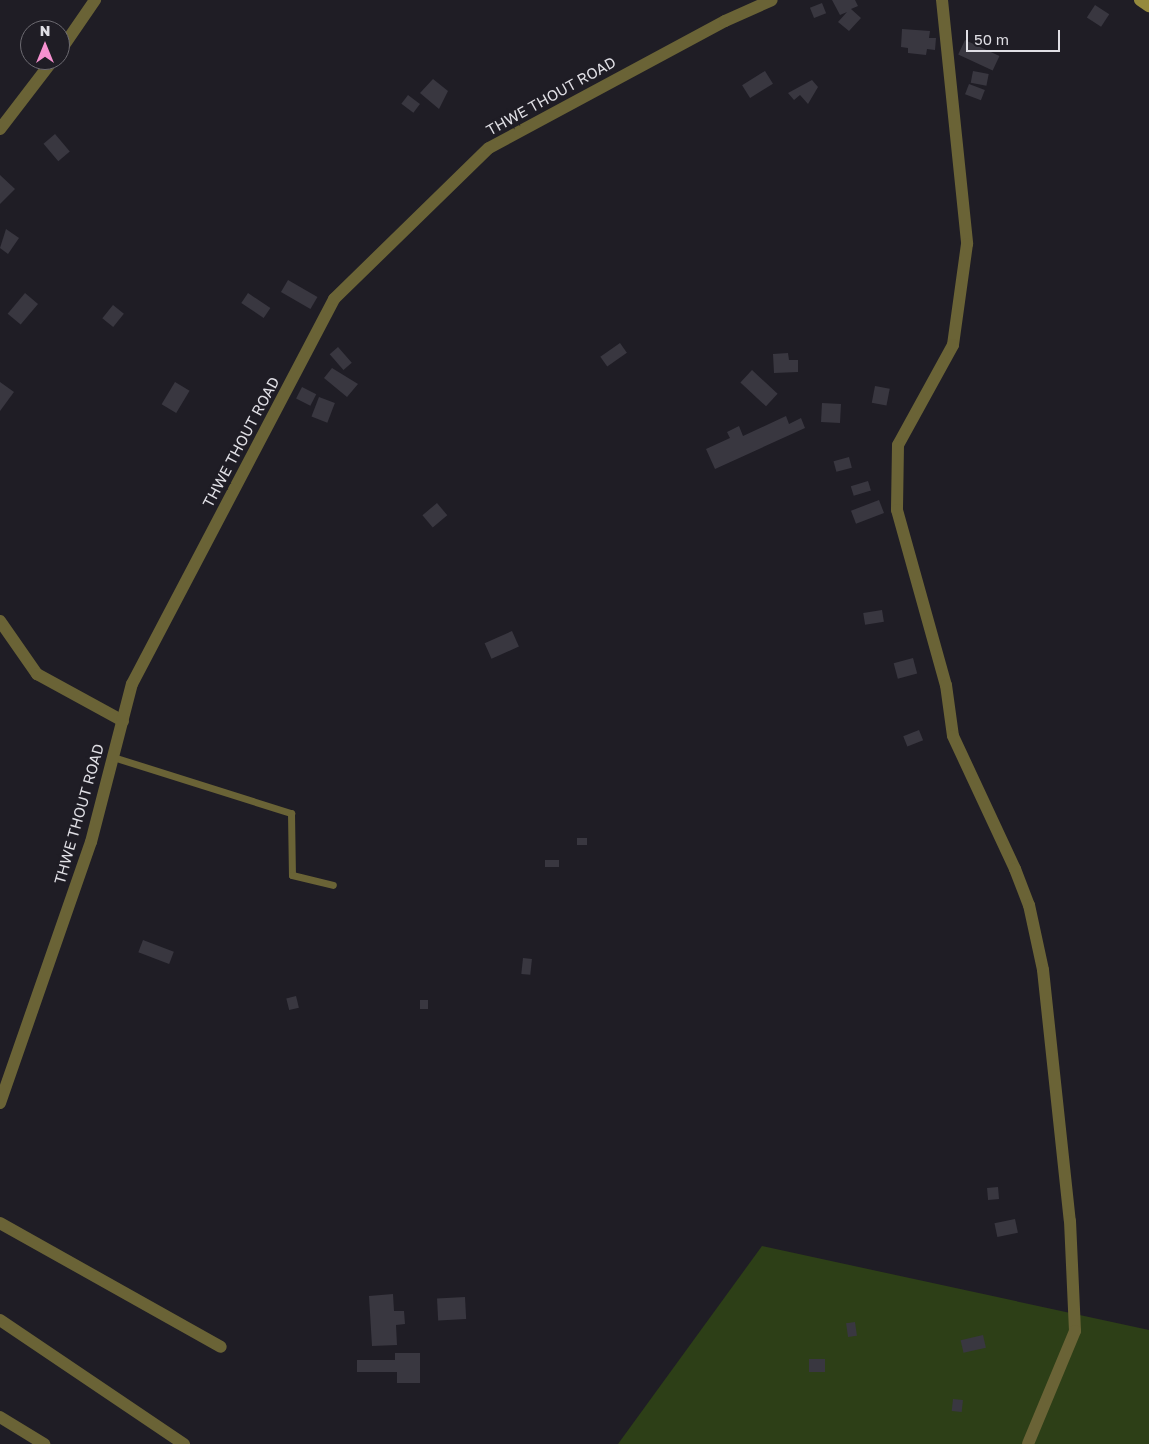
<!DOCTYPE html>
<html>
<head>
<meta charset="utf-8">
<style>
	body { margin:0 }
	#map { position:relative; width:1149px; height:1444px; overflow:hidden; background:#1f1d25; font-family:"Golos Text",sans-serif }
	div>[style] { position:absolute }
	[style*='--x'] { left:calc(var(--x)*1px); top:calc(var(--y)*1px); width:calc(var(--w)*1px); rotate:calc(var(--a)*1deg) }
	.green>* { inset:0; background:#2d3f17 }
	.building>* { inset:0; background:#393740; transform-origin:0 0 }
	.service>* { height:7px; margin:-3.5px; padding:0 3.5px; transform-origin:3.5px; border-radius:3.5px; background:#6a6336 }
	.minor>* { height:12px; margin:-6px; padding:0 6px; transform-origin:6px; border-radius:6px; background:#6a6336 }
	.secondary>* { height:12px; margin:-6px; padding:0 6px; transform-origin:6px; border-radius:6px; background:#958a3d }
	span { translate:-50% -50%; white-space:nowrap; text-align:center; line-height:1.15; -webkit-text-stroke:4.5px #1f1d25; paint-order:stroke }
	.street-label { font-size:15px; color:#dfdee4 }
	.north { position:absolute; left:20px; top:20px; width:50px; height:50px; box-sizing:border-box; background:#1f1d25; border:1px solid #6c6a71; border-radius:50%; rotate:0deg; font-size:14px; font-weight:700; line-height:20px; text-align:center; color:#dfdee4 }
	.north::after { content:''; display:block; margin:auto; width:18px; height:22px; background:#f690d0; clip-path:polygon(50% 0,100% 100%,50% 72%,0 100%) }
	.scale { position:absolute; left:966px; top:30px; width:94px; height:22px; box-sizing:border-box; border:2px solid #dfdee4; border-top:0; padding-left:6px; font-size:15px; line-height:18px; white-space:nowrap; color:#dfdee4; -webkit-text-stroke:4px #1f1d25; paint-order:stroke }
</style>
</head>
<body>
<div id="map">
	<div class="green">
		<div style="clip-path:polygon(762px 1246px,1149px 1330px,1149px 1444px,618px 1444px)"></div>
	</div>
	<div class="building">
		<div style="clip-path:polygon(832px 0,855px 0,858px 6px,851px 9px,861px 18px,849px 31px,838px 22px,847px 12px,840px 15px)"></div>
		<div style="left:822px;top:3px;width:11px;height:13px;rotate:68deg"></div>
		<div style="left:1095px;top:5px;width:17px;height:15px;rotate:33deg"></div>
		<div style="clip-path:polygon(902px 29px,930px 31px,929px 38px,936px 38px,935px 50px,927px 49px,926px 55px,908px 53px,908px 48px,901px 47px)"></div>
		<div style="left:965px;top:40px;width:38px;height:16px;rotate:25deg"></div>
		<div style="left:765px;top:71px;width:15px;height:27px;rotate:58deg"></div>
		<div style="left:973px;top:71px;width:16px;height:12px;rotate:11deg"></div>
		<div style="clip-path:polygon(433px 79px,448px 91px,439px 109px,420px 93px)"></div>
		<div style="clip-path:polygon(812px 80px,818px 87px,808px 104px,800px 95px,794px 100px,788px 93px)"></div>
		<div style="left:969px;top:84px;width:17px;height:11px;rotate:21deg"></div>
		<div style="left:408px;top:95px;width:15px;height:11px;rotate:37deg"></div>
		<div style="left:55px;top:134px;width:23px;height:15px;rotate:50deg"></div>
		<div style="clip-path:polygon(0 175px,15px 189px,0 204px)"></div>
		<div style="clip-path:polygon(6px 229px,19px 238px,8px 254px,0 248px)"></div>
		<div style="left:288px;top:280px;width:34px;height:14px;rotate:30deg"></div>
		<div style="left:25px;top:293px;width:17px;height:27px;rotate:40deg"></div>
		<div style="left:248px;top:293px;width:27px;height:12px;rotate:34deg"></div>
		<div style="left:113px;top:305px;width:14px;height:17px;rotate:39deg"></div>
		<div style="left:620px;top:343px;width:12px;height:24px;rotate:55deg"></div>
		<div style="left:338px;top:347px;width:21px;height:11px;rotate:49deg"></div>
		<div style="clip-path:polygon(788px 353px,789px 360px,798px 360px,798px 372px,774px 373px,773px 354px)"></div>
		<div style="clip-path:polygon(332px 368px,358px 384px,347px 397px,324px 378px)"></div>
		<div style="left:752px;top:370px;width:35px;height:17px;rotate:43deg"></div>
		<div style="clip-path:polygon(0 382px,14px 392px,0 411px)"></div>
		<div style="left:175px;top:382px;width:17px;height:26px;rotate:31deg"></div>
		<div style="left:875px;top:386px;width:15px;height:17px;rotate:11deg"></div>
		<div style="left:302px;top:387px;width:16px;height:13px;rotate:27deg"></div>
		<div style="left:319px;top:397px;width:17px;height:21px;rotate:21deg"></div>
		<div style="left:822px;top:403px;width:19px;height:19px;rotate:3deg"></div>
		<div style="clip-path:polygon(786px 416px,789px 424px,801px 418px,805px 428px,715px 469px,706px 449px,730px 438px,727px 432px,739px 426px,743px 436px)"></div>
		<div style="left:849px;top:457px;width:11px;height:16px;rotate:75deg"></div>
		<div style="left:868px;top:481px;width:10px;height:18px;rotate:73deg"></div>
		<div style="left:879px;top:500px;width:14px;height:30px;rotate:69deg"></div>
		<div style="left:437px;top:503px;width:16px;height:19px;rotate:50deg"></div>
		<div style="left:882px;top:610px;width:12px;height:19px;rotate:81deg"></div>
		<div style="left:512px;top:631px;width:17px;height:30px;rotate:66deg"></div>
		<div style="left:913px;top:658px;width:16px;height:20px;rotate:75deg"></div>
		<div style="left:919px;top:730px;width:11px;height:17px;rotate:68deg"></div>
		<div style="left:577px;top:838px;width:10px;height:7px"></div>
		<div style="left:545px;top:860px;width:14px;height:7px"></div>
		<div style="left:143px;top:940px;width:33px;height:13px;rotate:21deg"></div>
		<div style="left:523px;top:958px;width:9px;height:16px;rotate:6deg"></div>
		<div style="left:296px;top:996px;width:12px;height:10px;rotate:76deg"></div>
		<div style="left:420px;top:1000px;width:8px;height:9px"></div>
		<div style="left:998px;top:1187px;width:12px;height:11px;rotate:85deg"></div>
		<div style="left:1015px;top:1219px;width:14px;height:21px;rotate:78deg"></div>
		<div style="clip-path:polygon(393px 1294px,394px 1311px,404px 1311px,405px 1324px,396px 1325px,397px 1345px,372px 1346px,369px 1296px)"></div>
		<div style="left:465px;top:1297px;width:22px;height:28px;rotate:87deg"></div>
		<div style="left:855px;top:1322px;width:14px;height:9px;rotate:82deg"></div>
		<div style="left:983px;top:1335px;width:13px;height:23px;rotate:77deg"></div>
		<div style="clip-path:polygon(395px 1353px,420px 1353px,420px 1383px,397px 1383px,397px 1372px,357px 1372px,357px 1360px,395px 1360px)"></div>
		<div style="left:809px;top:1359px;width:16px;height:13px"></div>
		<div style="left:953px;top:1399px;width:10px;height:12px;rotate:6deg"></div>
	</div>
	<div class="service">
		<div style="--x:113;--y:757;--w:187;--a:17.5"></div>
		<div style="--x:291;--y:813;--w:62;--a:89.1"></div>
		<div style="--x:292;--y:875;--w:42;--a:13.7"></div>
	</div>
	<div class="minor">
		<div style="--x:942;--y:0;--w:245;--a:84.1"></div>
		<div style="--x:967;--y:244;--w:102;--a:97.9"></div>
		<div style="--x:953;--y:345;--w:114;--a:118.8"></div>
		<div style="--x:898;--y:445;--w:65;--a:90.9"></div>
		<div style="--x:897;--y:510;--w:182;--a:74.4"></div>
		<div style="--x:946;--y:685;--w:51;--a:82.2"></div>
		<div style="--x:953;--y:736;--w:147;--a:65"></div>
		<div style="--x:1015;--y:869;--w:39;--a:69"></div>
		<div style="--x:1029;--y:905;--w:66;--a:77.8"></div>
		<div style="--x:1043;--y:970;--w:252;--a:83.9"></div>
		<div style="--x:1070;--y:1221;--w:110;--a:87.4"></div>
		<div style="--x:1075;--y:1331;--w:122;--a:112.6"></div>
		<div style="--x:60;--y:51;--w:62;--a:-55.5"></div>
		<div style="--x:0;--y:129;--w:87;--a:-52.5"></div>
		<div style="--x:0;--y:621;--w:65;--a:55.1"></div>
		<div style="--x:37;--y:674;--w:98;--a:28.7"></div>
		<div style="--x:0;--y:1103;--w:276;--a:-70.8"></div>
		<div style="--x:91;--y:842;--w:163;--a:-75.5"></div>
		<div style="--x:132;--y:684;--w:435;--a:-62.3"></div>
		<div style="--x:334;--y:299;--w:216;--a:-44.3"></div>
		<div style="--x:489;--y:148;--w:268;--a:-28.3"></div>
		<div style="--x:725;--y:21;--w:51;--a:-24.1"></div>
		<div style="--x:0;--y:1223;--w:253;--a:29.3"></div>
		<div style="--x:0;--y:1320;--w:222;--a:34"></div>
		<div style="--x:0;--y:1417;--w:52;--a:31.5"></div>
	</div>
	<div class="secondary">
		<div style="--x:1140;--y:0;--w:11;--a:34"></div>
	</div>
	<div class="street-label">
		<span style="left:551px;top:96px;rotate:-29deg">THWE THOUT ROAD</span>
		<span style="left:241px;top:442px;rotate:-62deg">THWE THOUT ROAD</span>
		<span style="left:79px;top:814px;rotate:-74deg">THWE THOUT ROAD</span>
	</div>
	<div class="north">N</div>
	<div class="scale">50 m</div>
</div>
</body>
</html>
